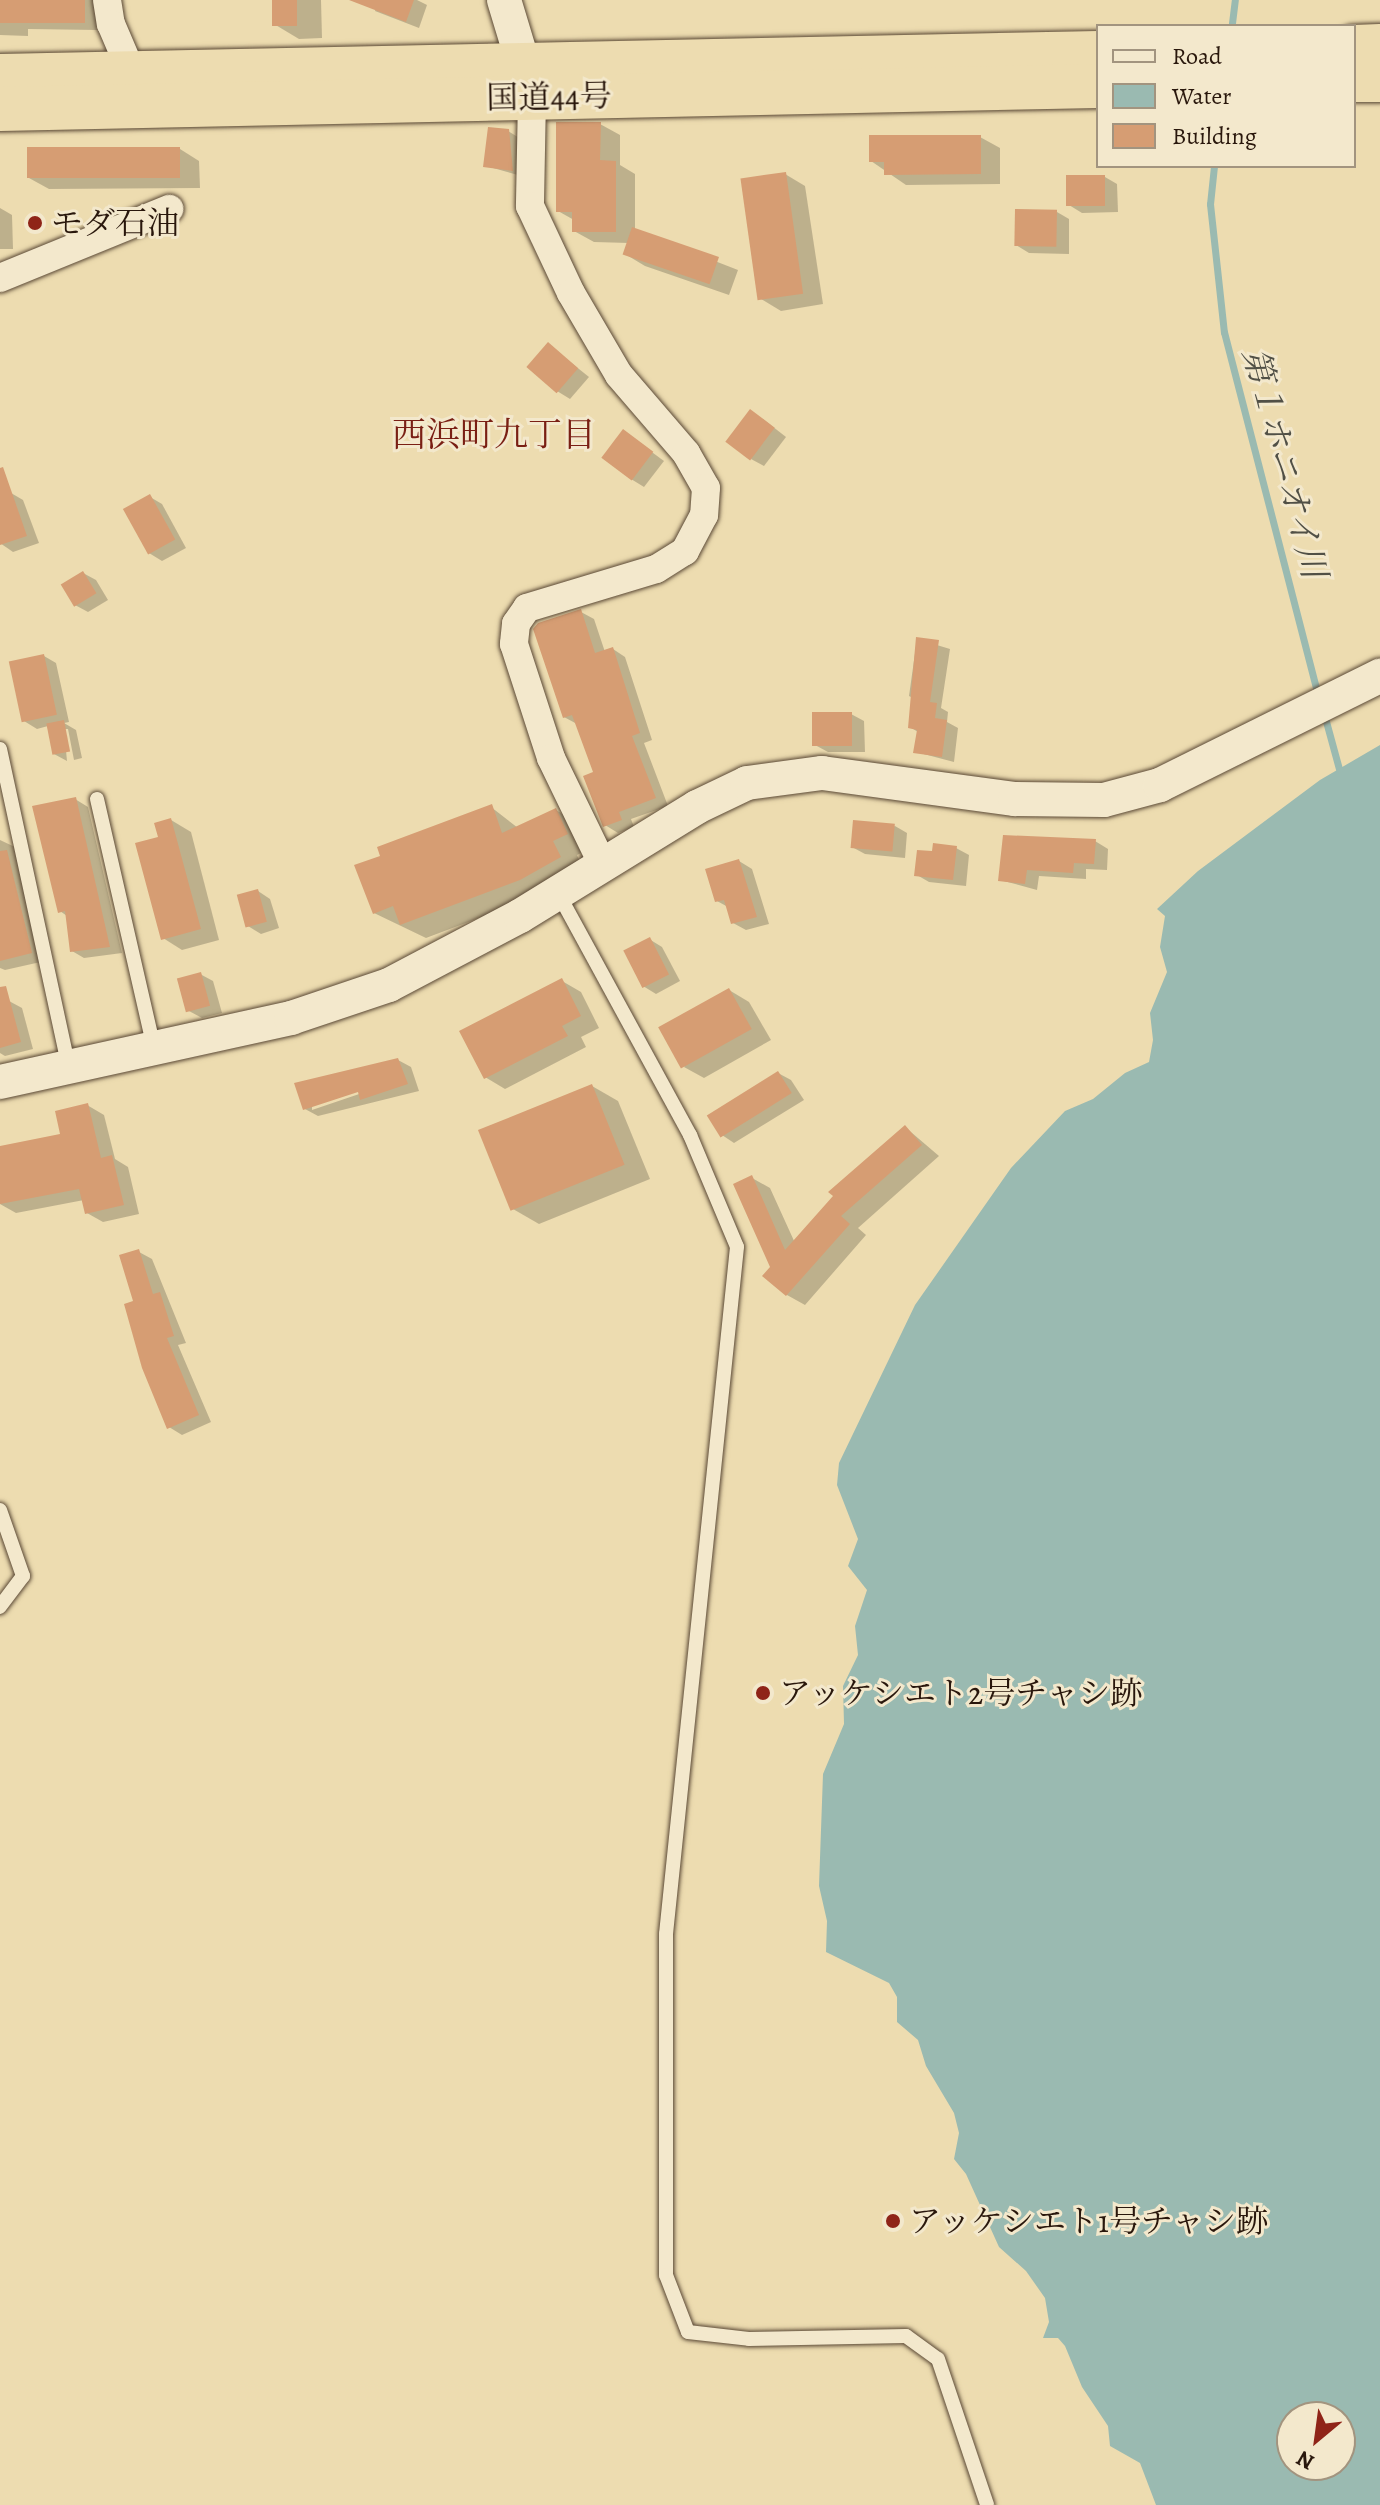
<!DOCTYPE html>
<html>
<head>
<meta charset="utf-8">
<style>
	body { margin:0 }
	#map { position:relative; width:1380px; height:2505px; overflow:hidden; background:#eddcb0; font-family:Alegreya,"Noto Serif JP",serif }
	div>[style] { position:absolute }
	[style*='--x'] { left:calc(var(--x)*1px); top:calc(var(--y)*1px); width:calc(var(--w)*1px); rotate:calc(var(--a)*1deg) }
	.water>* { inset:0; background:#9abab1 }
	.shadow>* { inset:0; background:#0003 }
	.stream>* { height:7px; margin:-3.5px; padding:0 3.5px; transform-origin:3.5px; border-radius:3.5px; background:#9abab1 }
	.building>* { inset:0; background:#d69d73; transform-origin:0 0 }
	.roads { filter:drop-shadow(0 0 2px #5a4835) drop-shadow(0 0 2px #5a4835) }
	.service>* { height:14px; margin:-7px; padding:0 7px; transform-origin:7px; border-radius:7px; background:#f3e8cc }
	.minor>* { height:28px; margin:-14px; padding:0 14px; transform-origin:14px; border-radius:14px; background:#f3e8cc }
	.tertiary>* { height:34px; margin:-17px; padding:0 17px; transform-origin:17px; border-radius:17px; background:#f3e8cc }
	.trunk>* { height:44px; margin:-22px; padding:0 22px; transform-origin:22px; border-radius:22px; background:#eddcb0 }
	.dots>* { width:22px; height:22px; translate:-50% -50%; box-sizing:border-box; border:4px solid #f3e8cc; border-radius:50% }
	span { translate:-50% -50%; white-space:nowrap; text-align:center; line-height:1.15; -webkit-text-stroke:6px #f3e8cc; paint-order:stroke }
	.street-label { font-size:32px; color:#29170c }
	.poi-label { font-size:32px; color:#29170c }
	.left { translate:0 -50%; text-align:left }
	.neighbourhood-label { font-size:34px; color:#7a1f14 }
	.water-label { font-size:34px; color:#515046; font-style:italic }
	.legend { position:absolute; left:1096px; top:24px; width:260px; height:144px; box-sizing:border-box; background:#f3e8cc; border:2px solid #a2947f; margin:0; padding:10px 14px; list-style:none; font-size:24px; color:#29170c }
	.legend li { display:flex; align-items:center; gap:16px; height:40px }
	.legend b { width:40px; border:2px solid #a2947f }
	.north { position:absolute; left:1276px; top:2401px; width:80px; height:80px; box-sizing:border-box; background:#f3e8cc; border:2px solid #a2947f; border-radius:50%; rotate:209deg; font-size:22px; font-weight:700; line-height:32px; text-align:center; color:#29170c }
	.north::after { content:''; display:block; margin:auto; width:28px; height:36px; background:#8f2418; clip-path:polygon(50% 0,100% 100%,50% 72%,0 100%) }
</style>
</head>
<body>
<div id="map">
	<div class="water">
		<div style="clip-path:polygon(evenodd,1380px 745px,1380px 2505px,1156px 2505px,1140px 2463px,1110px 2446px,1108px 2426px,1082px 2387px,1065px 2346px,1058px 2338px,1043px 2338px,1049px 2322px,1045px 2298px,1026px 2271px,999px 2247px,966px 2174px,954px 2159px,959px 2133px,954px 2113px,926px 2066px,918px 2040px,897px 2022px,897px 1997px,889px 1983px,826px 1952px,827px 1921px,819px 1886px,823px 1774px,844px 1724px,843px 1686px,858px 1655px,855px 1626px,867px 1590px,848px 1566px,858px 1539px,837px 1485px,839px 1463px,915px 1305px,1011px 1168px,1065px 1111px,1093px 1099px,1125px 1073px,1149px 1062px,1153px 1040px,1150px 1013px,1167px 972px,1160px 947px,1165px 916px,1157px 909px,1198px 871px,1320px 780px,1380px 745px,1292px 2417px,1340px 2417px,1340px 2465px,1292px 2465px,1292px 2417px)"></div>
	</div>
	<div class="shadow">
		<div style="clip-path:polygon(0 0,95px 0,97px 30px,28px 29px,28px 36px,0 35px)"></div>
		<div style="clip-path:polygon(274px 0,321px 0,322px 38px,299px 39px,274px 24px)"></div>
		<div style="clip-path:polygon(378px 0,417px 0,427px 5px,419px 28px,375px 11px)"></div>
		<div style="clip-path:polygon(600px 124px,620px 135px,620px 165px,635px 174px,635px 230px,738px 270px,729px 295px,645px 266px,625px 254px,629px 243px,594px 242px,574px 231px,574px 220px,558px 211px)"></div>
		<div style="clip-path:polygon(508px 131px,521px 139px,525px 177px,486px 166px)"></div>
		<div style="clip-path:polygon(980px 137px,1000px 148px,1000px 184px,906px 185px,871px 161px)"></div>
		<div style="clip-path:polygon(180px 149px,199px 161px,200px 188px,49px 189px,29px 178px)"></div>
		<div style="clip-path:polygon(785px 174px,805px 186px,823px 304px,781px 311px,761px 299px)"></div>
		<div style="clip-path:polygon(1105px 177px,1117px 184px,1118px 212px,1082px 213px,1069px 205px)"></div>
		<div style="clip-path:polygon(0 208px,12px 215px,13px 249px,0 249px)"></div>
		<div style="clip-path:polygon(1057px 212px,1069px 219px,1069px 254px,1029px 253px,1016px 245px)"></div>
		<div style="clip-path:polygon(549px 345px,589px 377px,570px 399px,557px 391px)"></div>
		<div style="clip-path:polygon(763px 419px,786px 437px,764px 466px,751px 459px)"></div>
		<div style="clip-path:polygon(623px 431px,664px 461px,644px 487px,631px 479px)"></div>
		<div style="clip-path:polygon(11px 493px,23px 500px,39px 543px,13px 552px,0 543px,0 496px)"></div>
		<div style="clip-path:polygon(150px 497px,162px 504px,186px 548px,162px 561px,149px 553px)"></div>
		<div style="clip-path:polygon(83px 573px,96px 580px,108px 600px,88px 612px,75px 605px)"></div>
		<div style="clip-path:polygon(581px 612px,594px 619px,605px 652px,613px 649px,625px 657px,652px 740px,644px 743px,668px 806px,631px 819px,634px 827px,618px 833px,605px 825px,596px 774px,577px 724px,564px 717px,535px 629px)"></div>
		<div style="clip-path:polygon(917px 639px,950px 649px,941px 708px,948px 712px,947px 722px,958px 728px,954px 762px,916px 752px,918px 732px,910px 727px,913px 698px,909px 696px)"></div>
		<div style="clip-path:polygon(44px 656px,56px 663px,69px 722px,64px 723px,76px 730px,82px 758px,74px 760px,68px 729px,64px 729px,67px 761px,54px 754px,48px 726px,37px 729px,24px 721px)"></div>
		<div style="clip-path:polygon(851px 714px,864px 721px,865px 752px,828px 752px,815px 745px)"></div>
		<div style="clip-path:polygon(75px 799px,88px 807px,122px 953px,84px 958px,72px 951px,67px 916px,60px 911px)"></div>
		<div style="clip-path:polygon(491px 807px,518px 828px,556px 810px,580px 825px,591px 848px,577px 855px,584px 871px,545px 893px,426px 938px,374px 913px)"></div>
		<div style="clip-path:polygon(171px 820px,191px 832px,219px 940px,182px 950px,163px 938px)"></div>
		<div style="clip-path:polygon(895px 826px,907px 833px,905px 858px,865px 854px,852px 847px)"></div>
		<div style="clip-path:polygon(0 840px,17px 848px,45px 961px,5px 970px,0 968px)"></div>
		<div style="clip-path:polygon(1095px 841px,1108px 849px,1107px 870px,1086px 869px,1086px 879px,1039px 876px,1037px 890px,1000px 880px)"></div>
		<div style="clip-path:polygon(956px 848px,969px 855px,966px 886px,929px 882px,917px 875px,934px 853px)"></div>
		<div style="clip-path:polygon(739px 861px,752px 869px,769px 924px,746px 930px,733px 923px,728px 907px,717px 901px)"></div>
		<div style="clip-path:polygon(258px 891px,270px 899px,279px 928px,261px 934px,248px 926px)"></div>
		<div style="clip-path:polygon(649px 939px,662px 947px,680px 981px,656px 994px,643px 986px)"></div>
		<div style="clip-path:polygon(200px 974px,213px 981px,222px 1013px,202px 1018px,189px 1011px)"></div>
		<div style="clip-path:polygon(562px 981px,581px 992px,599px 1028px,581px 1037px,586px 1047px,505px 1089px,485px 1077px)"></div>
		<div style="clip-path:polygon(729px 990px,749px 1002px,771px 1040px,704px 1078px,684px 1067px)"></div>
		<div style="clip-path:polygon(9px 1001px,22px 1008px,33px 1049px,5px 1056px,0 1053px,0 1004px)"></div>
		<div style="clip-path:polygon(evenodd,398px 1060px,411px 1067px,419px 1091px,318px 1116px,305px 1109px,297px 1084px,398px 1060px,367px 1087px,368px 1091px,312px 1110px,312px 1105px,367px 1087px)"></div>
		<div style="clip-path:polygon(778px 1073px,791px 1080px,804px 1100px,734px 1143px,722px 1135px)"></div>
		<div style="clip-path:polygon(592px 1086px,618px 1101px,650px 1179px,539px 1224px,513px 1209px)"></div>
		<div style="clip-path:polygon(87px 1105px,104px 1115px,115px 1159px,128px 1167px,139px 1214px,103px 1222px,87px 1213px,84px 1200px,16px 1213px,0 1204px,0 1148px,63px 1136px)"></div>
		<div style="clip-path:polygon(905px 1127px,939px 1156px,858px 1228px,866px 1235px,805px 1305px,787px 1295px,773px 1267px,752px 1178px,770px 1188px,795px 1243px)"></div>
		<div style="clip-path:polygon(139px 1252px,152px 1259px,186px 1343px,178px 1345px,211px 1422px,182px 1435px,169px 1427px,136px 1302px)"></div>
	</div>
	<div class="stream">
		<div style="--x:1232;--y:23;--w:23;--a:-83"></div>
		<div style="--x:1214;--y:166;--w:38;--a:96"></div>
		<div style="--x:1210;--y:204;--w:129;--a:83.8"></div>
		<div style="--x:1224;--y:332;--w:375;--a:75.5"></div>
		<div style="--x:1324;--y:714;--w:57;--a:74.7"></div>
	</div>
	<div class="building">
		<div style="left:0;top:0;width:85px;height:23px"></div>
		<div style="left:272px;top:0;width:25px;height:26px"></div>
		<div style="clip-path:polygon(349px 0,414px 0,406px 22px)"></div>
		<div style="clip-path:polygon(556px 122px,601px 122px,600px 160px,616px 161px,616px 232px,572px 232px,572px 212px,556px 212px)"></div>
		<div style="clip-path:polygon(488px 127px,509px 129px,513px 171px,483px 167px)"></div>
		<div style="clip-path:polygon(869px 135px,981px 135px,981px 174px,884px 175px,884px 162px,869px 162px)"></div>
		<div style="left:180px;top:147px;width:31px;height:153px;rotate:90deg"></div>
		<div style="left:786px;top:172px;width:123px;height:46px;rotate:82deg"></div>
		<div style="left:1066px;top:175px;width:39px;height:31px"></div>
		<div style="left:1015px;top:209px;width:42px;height:37px;rotate:1deg"></div>
		<div style="left:632px;top:227px;width:92px;height:29px;rotate:19deg"></div>
		<div style="left:548px;top:342px;width:40px;height:33px;rotate:41deg"></div>
		<div style="left:750px;top:409px;width:31px;height:41px;rotate:37deg"></div>
		<div style="left:623px;top:429px;width:38px;height:36px;rotate:37deg"></div>
		<div style="clip-path:polygon(3px 467px,27px 536px,0 545px,0 468px)"></div>
		<div style="left:150px;top:494px;width:52px;height:31px;rotate:61deg"></div>
		<div style="left:83px;top:571px;width:26px;height:26px;rotate:59deg"></div>
		<div style="clip-path:polygon(581px 609px,595px 653px,613px 647px,640px 733px,632px 736px,656px 798px,619px 812px,622px 820px,603px 827px,583px 776px,593px 772px,572px 715px,563px 718px,533px 629px,538px 623px)"></div>
		<div style="clip-path:polygon(916px 637px,939px 640px,930px 702px,937px 703px,935px 718px,947px 720px,942px 757px,913px 753px,917px 730px,908px 728px)"></div>
		<div style="left:44px;top:654px;width:62px;height:36px;rotate:78deg"></div>
		<div style="left:812px;top:712px;width:40px;height:34px"></div>
		<div style="left:64px;top:720px;width:32px;height:18px;rotate:79deg"></div>
		<div style="clip-path:polygon(76px 797px,110px 947px,70px 952px,65px 911px,58px 913px,32px 806px)"></div>
		<div style="clip-path:polygon(492px 804px,502px 833px,556px 808px,568px 834px,553px 841px,561px 857px,520px 880px,400px 925px,393px 906px,373px 914px,354px 865px,380px 856px,377px 847px)"></div>
		<div style="clip-path:polygon(171px 818px,201px 929px,161px 940px,135px 843px,158px 837px,154px 823px)"></div>
		<div style="left:853px;top:820px;width:42px;height:28px;rotate:5deg"></div>
		<div style="clip-path:polygon(1003px 835px,1096px 839px,1094px 864px,1074px 863px,1073px 873px,1027px 870px,1025px 884px,998px 881px)"></div>
		<div style="clip-path:polygon(933px 843px,957px 846px,953px 880px,914px 876px,917px 850px,932px 851px)"></div>
		<div style="clip-path:polygon(7px 850px,32px 953px,0 961px,0 851px)"></div>
		<div style="clip-path:polygon(739px 859px,757px 917px,731px 924px,724px 900px,715px 902px,705px 869px)"></div>
		<div style="left:258px;top:889px;width:34px;height:22px;rotate:75deg"></div>
		<div style="left:650px;top:937px;width:42px;height:30px;rotate:63deg"></div>
		<div style="left:201px;top:972px;width:35px;height:25px;rotate:75deg"></div>
		<div style="clip-path:polygon(562px 978px,581px 1016px,562px 1026px,568px 1036px,484px 1079px,459px 1031px)"></div>
		<div style="clip-path:polygon(6px 986px,21px 1042px,0 1048px,0 987px)"></div>
		<div style="left:729px;top:988px;width:47px;height:81px;rotate:61deg"></div>
		<div style="clip-path:polygon(398px 1058px,408px 1084px,360px 1100px,358px 1092px,303px 1110px,294px 1083px)"></div>
		<div style="left:778px;top:1071px;width:26px;height:84px;rotate:58deg"></div>
		<div style="left:592px;top:1084px;width:87px;height:123px;rotate:68deg"></div>
		<div style="clip-path:polygon(88px 1103px,101px 1158px,112px 1155px,124px 1205px,85px 1214px,79px 1189px,0 1204px,0 1146px,60px 1134px,55px 1111px)"></div>
		<div style="clip-path:polygon(905px 1125px,922px 1145px,841px 1216px,850px 1224px,786px 1296px,762px 1276px,770px 1267px,733px 1184px,752px 1175px,785px 1250px,833px 1196px,828px 1192px)"></div>
		<div style="clip-path:polygon(139px 1249px,153px 1294px,160px 1292px,174px 1336px,167px 1338px,199px 1415px,167px 1429px,142px 1368px,124px 1304px,133px 1301px,119px 1255px)"></div>
	</div>
	<div class="roads">
		<div class="service">
			<div style="--x:0;--y:749;--w:325;--a:77.8"></div>
			<div style="--x:97;--y:799;--w:255;--a:77.1"></div>
			<div style="--x:558;--y:893;--w:276;--a:61.4"></div>
			<div style="--x:690;--y:1135;--w:121;--a:67.2"></div>
			<div style="--x:737;--y:1247;--w:691;--a:95.9"></div>
			<div style="--x:666;--y:1934;--w:341;--a:90"></div>
			<div style="--x:666;--y:2275;--w:61;--a:68.9"></div>
			<div style="--x:688;--y:2332;--w:61;--a:6.5"></div>
			<div style="--x:749;--y:2339;--w:157;--a:-1.1"></div>
			<div style="--x:906;--y:2336;--w:39;--a:36"></div>
			<div style="--x:938;--y:2359;--w:154;--a:71.4"></div>
			<div style="--x:0;--y:1510;--w:70;--a:70.8"></div>
			<div style="--x:23;--y:1576;--w:39;--a:127"></div>
		</div>
		<div class="minor">
			<div style="--x:107;--y:0;--w:24;--a:81"></div>
			<div style="--x:111;--y:24;--w:66;--a:66.9"></div>
			<div style="--x:532;--y:98;--w:108;--a:91.1"></div>
			<div style="--x:530;--y:206;--w:96;--a:64.8"></div>
			<div style="--x:571;--y:293;--w:95;--a:59.7"></div>
			<div style="--x:619;--y:375;--w:103;--a:49.3"></div>
			<div style="--x:686;--y:453;--w:40;--a:60.3"></div>
			<div style="--x:706;--y:488;--w:27;--a:94"></div>
			<div style="--x:704;--y:515;--w:41;--a:117.8"></div>
			<div style="--x:685;--y:551;--w:34;--a:148"></div>
			<div style="--x:656;--y:569;--w:135;--a:163.2"></div>
			<div style="--x:527;--y:608;--w:19;--a:125"></div>
			<div style="--x:516;--y:624;--w:20;--a:96"></div>
			<div style="--x:514;--y:644;--w:120;--a:72"></div>
			<div style="--x:551;--y:758;--w:119;--a:64.1"></div>
			<div style="--x:0;--y:278;--w:183;--a:-22.2"></div>
		</div>
		<div class="tertiary">
			<div style="--x:504;--y:0;--w:90;--a:73.2"></div>
			<div style="--x:0;--y:1082;--w:298;--a:-12.4"></div>
			<div style="--x:291;--y:1018;--w:103;--a:-18.6"></div>
			<div style="--x:389;--y:985;--w:148;--a:-27.8"></div>
			<div style="--x:520;--y:916;--w:208;--a:-31.6"></div>
			<div style="--x:697;--y:807;--w:55;--a:-25.6"></div>
			<div style="--x:747;--y:783;--w:76;--a:-7.6"></div>
			<div style="--x:822;--y:773;--w:195;--a:7.7"></div>
			<div style="--x:1015;--y:799;--w:89;--a:0.6"></div>
			<div style="--x:1104;--y:800;--w:58;--a:-15"></div>
			<div style="--x:1160;--y:785;--w:246;--a:-26.4"></div>
		</div>
		<div class="trunk">
			<div style="--x:1354;--y:47;--w:26;--a:-2"></div>
			<div style="--x:0;--y:76;--w:1098;--a:-1.2"></div>
			<div style="--x:1354;--y:80;--w:26;--a:0"></div>
			<div style="--x:0;--y:109;--w:1098;--a:-1.2"></div>
		</div>
	</div>
	<div class="dots">
		<div style="left:35px;top:223px;background:#8f2418"></div>
		<div style="left:763px;top:1693px;background:#8f2418"></div>
		<div style="left:893px;top:2221px;background:#8f2418"></div>
	</div>
	<div class="street-label">
		<span style="left:549px;top:97px;rotate:-1deg">国道44号</span>
	</div>
	<div class="poi-label">
		<span class="left" style="left:51px;top:223px">モダ石油</span>
		<span class="left" style="left:779px;top:1693px">アッケシエト2号チャシ跡</span>
		<span class="left" style="left:909px;top:2221px">アッケシエト1号チャシ跡</span>
	</div>
	<div class="neighbourhood-label">
		<span style="left:494px;top:435px">西浜町九丁目</span>
	</div>
	<div class="water-label">
		<span style="left:1285px;top:463px;rotate:75deg">第１ホニオイ川</span>
	</div>
	<ul class="legend">
	<li><b style="height:10px;background:#f3e8cc"></b>Road</li>
	<li><b style="height:22px;background:#9abab1"></b>Water</li>
	<li><b style="height:22px;background:#d69d73"></b>Building</li>
	</ul>
	<div class="north">N</div>
</div>
</body>
</html>
